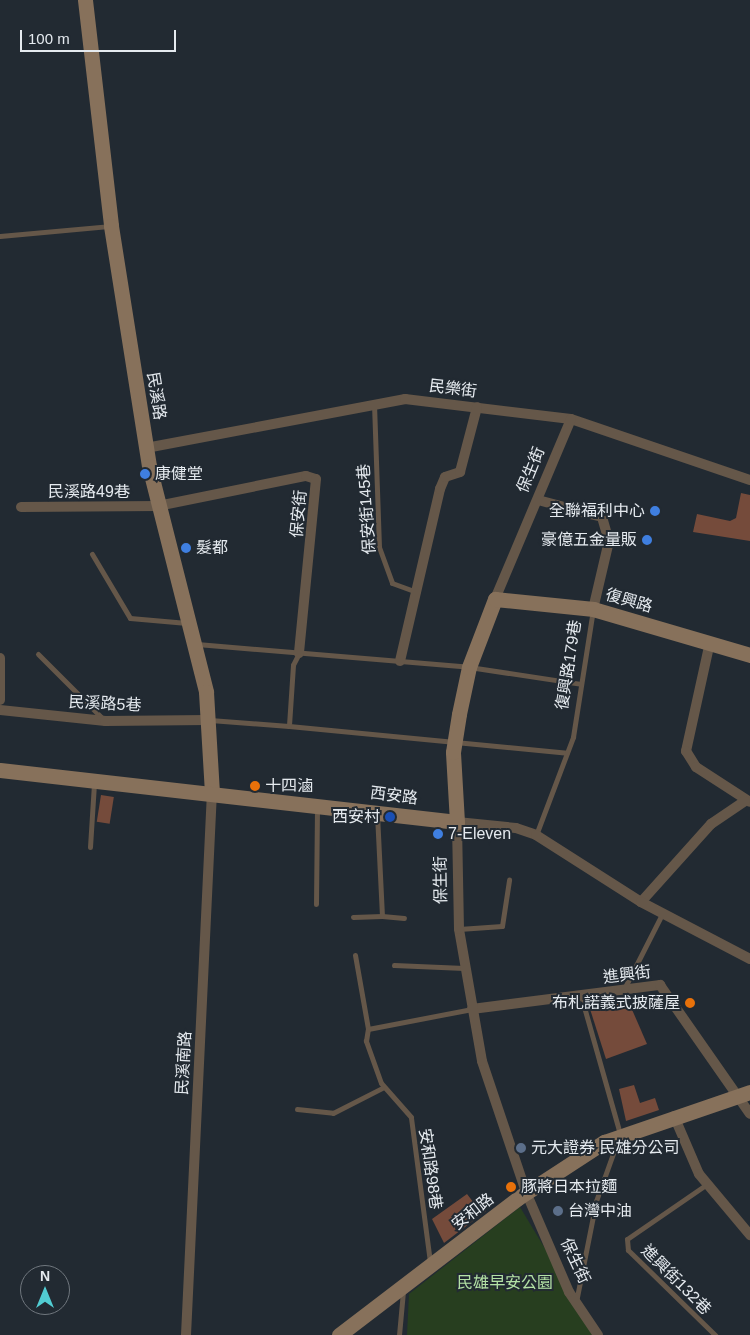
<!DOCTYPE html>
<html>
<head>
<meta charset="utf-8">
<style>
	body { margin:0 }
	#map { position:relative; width:750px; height:1335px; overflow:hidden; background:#222a32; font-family:Arial,"Noto Sans TC",sans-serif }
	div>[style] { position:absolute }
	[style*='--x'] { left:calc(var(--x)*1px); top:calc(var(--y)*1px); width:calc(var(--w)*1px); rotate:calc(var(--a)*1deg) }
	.green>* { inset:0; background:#273e1f }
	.building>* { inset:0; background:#754b3b; transform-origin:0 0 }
	.lane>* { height:5px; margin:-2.5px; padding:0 2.5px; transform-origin:2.5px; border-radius:2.5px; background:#655749 }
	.street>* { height:10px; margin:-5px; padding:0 5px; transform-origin:5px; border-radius:5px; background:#655749 }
	.secondary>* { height:15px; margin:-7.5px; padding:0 7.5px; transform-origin:7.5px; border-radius:7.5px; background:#87715b }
	.dots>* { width:14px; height:14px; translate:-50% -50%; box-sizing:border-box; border:2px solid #222a32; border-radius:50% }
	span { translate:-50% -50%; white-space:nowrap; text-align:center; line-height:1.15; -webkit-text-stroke:4px #222a32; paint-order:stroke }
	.street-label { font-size:16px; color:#e5eaef }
	.poi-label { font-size:16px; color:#e5eaef }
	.left { translate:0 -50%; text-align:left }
	.right { translate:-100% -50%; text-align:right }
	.park-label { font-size:16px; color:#b3e1a5 }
	.north { position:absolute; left:20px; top:1265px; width:50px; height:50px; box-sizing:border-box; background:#222a32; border:1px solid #70777e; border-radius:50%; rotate:0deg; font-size:14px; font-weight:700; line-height:20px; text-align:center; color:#e5eaef }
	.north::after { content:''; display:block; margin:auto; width:18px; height:22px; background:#51ccd2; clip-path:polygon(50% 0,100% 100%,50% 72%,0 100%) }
	.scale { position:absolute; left:20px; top:30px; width:156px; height:22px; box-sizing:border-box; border:2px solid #e5eaef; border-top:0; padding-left:6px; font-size:15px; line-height:18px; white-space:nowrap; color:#e5eaef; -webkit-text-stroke:4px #222a32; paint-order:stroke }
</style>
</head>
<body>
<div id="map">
	<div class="green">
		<div style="clip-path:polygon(520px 1207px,597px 1335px,407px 1335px,409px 1294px)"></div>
	</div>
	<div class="building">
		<div style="clip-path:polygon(741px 493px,750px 495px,750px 541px,693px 532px,697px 514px,730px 521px,736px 518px)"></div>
		<div style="left:101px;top:795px;width:13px;height:27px;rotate:9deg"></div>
		<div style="clip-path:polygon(627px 998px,647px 1044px,606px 1059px,590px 1009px)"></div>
		<div style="clip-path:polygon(634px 1085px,640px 1103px,655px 1098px,659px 1110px,626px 1121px,619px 1089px)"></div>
		<div style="clip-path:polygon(467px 1194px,477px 1207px,481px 1204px,486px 1211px,444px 1243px,432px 1219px)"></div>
	</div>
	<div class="lane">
		<div style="--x:0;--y:236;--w:109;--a:-5.2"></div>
		<div style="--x:374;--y:404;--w:143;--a:88"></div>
		<div style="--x:379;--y:547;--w:38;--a:70"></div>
		<div style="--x:392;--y:583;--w:27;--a:20"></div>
		<div style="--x:92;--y:554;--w:74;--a:59.3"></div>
		<div style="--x:130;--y:618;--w:57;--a:5"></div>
		<div style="--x:197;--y:644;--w:273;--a:4.8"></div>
		<div style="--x:469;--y:667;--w:113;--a:8.6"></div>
		<div style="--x:299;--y:653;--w:13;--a:117"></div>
		<div style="--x:293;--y:665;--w:61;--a:93.8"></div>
		<div style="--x:289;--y:726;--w:279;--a:5.5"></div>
		<div style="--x:38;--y:654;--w:92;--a:45"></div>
		<div style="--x:210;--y:720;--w:79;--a:4.3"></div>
		<div style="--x:536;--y:835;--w:105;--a:-69.3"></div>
		<div style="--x:573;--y:737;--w:129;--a:-81.1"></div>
		<div style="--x:90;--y:847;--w:64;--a:-86.4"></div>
		<div style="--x:316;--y:904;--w:97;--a:-89.4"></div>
		<div style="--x:382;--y:916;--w:22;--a:5"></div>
		<div style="--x:353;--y:917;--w:29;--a:-2"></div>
		<div style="--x:382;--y:916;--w:101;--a:-92.8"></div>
		<div style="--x:459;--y:929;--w:43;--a:-4"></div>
		<div style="--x:502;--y:926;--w:47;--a:-81.3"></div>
		<div style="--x:355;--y:955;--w:75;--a:80"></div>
		<div style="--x:394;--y:965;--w:70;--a:2.5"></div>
		<div style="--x:624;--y:989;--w:84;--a:-63.1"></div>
		<div style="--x:297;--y:1109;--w:36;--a:6"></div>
		<div style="--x:333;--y:1113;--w:57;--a:-27"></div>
		<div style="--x:707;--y:1184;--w:97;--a:145.5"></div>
		<div style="--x:627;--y:1239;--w:11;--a:85"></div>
		<div style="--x:628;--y:1250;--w:122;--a:44.3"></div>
		<div style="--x:430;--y:1262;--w:146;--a:-97.5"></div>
		<div style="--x:411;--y:1117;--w:45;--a:-131.4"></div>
		<div style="--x:381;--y:1083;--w:45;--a:-109.7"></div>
		<div style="--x:366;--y:1041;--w:12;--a:-81"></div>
		<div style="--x:368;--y:1029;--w:106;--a:-10.9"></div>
		<div style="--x:576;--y:1302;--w:103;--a:-78.8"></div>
		<div style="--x:596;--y:1201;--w:71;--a:-70.3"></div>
		<div style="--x:620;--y:1134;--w:143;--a:-105.8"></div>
		<div style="--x:399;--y:1335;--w:44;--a:-84.8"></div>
	</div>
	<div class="street">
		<div style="--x:146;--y:448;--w:264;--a:-10.7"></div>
		<div style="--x:405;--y:399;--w:167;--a:6.9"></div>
		<div style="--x:571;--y:419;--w:189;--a:18.8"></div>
		<div style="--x:538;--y:500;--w:38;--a:15"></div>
		<div style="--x:21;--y:507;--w:137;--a:-0.4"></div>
		<div style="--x:158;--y:506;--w:151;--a:-11.5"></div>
		<div style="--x:306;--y:476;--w:10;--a:17"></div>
		<div style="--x:316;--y:479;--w:175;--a:95.6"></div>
		<div style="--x:581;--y:512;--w:22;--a:13"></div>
		<div style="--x:602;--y:517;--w:25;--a:74"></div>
		<div style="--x:609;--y:541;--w:70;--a:103.2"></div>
		<div style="--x:495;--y:599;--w:195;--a:-67.1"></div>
		<div style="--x:710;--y:642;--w:112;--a:102.4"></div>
		<div style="--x:686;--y:751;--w:19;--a:58"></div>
		<div style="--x:696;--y:767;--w:64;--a:32.9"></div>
		<div style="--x:0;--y:658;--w:42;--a:90"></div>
		<div style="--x:400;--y:661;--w:177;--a:-76.9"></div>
		<div style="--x:440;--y:489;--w:13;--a:-67"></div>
		<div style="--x:445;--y:477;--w:16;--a:-18"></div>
		<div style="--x:460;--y:472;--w:67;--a:-75.3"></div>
		<div style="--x:0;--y:710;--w:106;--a:6"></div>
		<div style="--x:105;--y:721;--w:103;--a:-0.6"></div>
		<div style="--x:641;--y:902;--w:105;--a:-48.1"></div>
		<div style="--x:711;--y:824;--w:41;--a:-34.1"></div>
		<div style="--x:472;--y:1009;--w:190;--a:-7.3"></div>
		<div style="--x:660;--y:985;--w:157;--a:55.1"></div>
		<div style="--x:674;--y:1116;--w:63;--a:66.7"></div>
		<div style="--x:699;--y:1174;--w:80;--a:50.1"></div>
		<div style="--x:186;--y:1335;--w:544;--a:-87.26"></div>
		<div style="--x:598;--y:1335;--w:52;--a:-124"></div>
		<div style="--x:569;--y:1292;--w:109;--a:-113.3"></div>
		<div style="--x:526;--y:1192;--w:138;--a:-108.6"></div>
		<div style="--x:482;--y:1061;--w:134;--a:-99.9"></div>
		<div style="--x:459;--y:929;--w:107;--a:-91.1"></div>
		<div style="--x:457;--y:822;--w:59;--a:5.8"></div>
		<div style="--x:516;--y:828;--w:21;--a:19"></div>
		<div style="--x:536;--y:835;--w:125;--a:32.5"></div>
		<div style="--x:641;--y:902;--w:123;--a:27.6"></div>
	</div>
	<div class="secondary">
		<div style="--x:85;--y:0;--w:227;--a:83.4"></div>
		<div style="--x:111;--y:226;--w:243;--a:81"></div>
		<div style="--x:149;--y:466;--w:233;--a:75.8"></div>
		<div style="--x:206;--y:692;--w:100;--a:86.6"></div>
		<div style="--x:0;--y:770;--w:460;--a:6.5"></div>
		<div style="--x:457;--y:822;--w:70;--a:-93.3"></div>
		<div style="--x:453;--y:752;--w:38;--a:-81"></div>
		<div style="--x:459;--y:714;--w:48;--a:-78"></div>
		<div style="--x:469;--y:667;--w:73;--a:-69.1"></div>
		<div style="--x:495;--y:599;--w:99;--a:5.8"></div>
		<div style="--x:593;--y:609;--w:164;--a:16.3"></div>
		<div style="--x:339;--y:1335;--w:225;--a:-37.4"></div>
		<div style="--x:518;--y:1198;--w:103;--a:-33.1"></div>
		<div style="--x:604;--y:1142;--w:154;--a:-18.9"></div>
	</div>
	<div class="dots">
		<div style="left:145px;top:474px;background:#3f7fe0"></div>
		<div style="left:655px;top:511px;background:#3f7fe0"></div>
		<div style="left:647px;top:540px;background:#3f7fe0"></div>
		<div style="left:186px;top:548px;background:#3f7fe0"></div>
		<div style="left:255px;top:786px;background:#e8710a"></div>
		<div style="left:390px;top:817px;background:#1a4fb4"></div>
		<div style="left:438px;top:834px;background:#3f7fe0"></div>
		<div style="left:690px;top:1003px;background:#e8710a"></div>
		<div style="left:521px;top:1148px;background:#5c6f8a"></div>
		<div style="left:511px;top:1187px;background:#e8710a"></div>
		<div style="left:558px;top:1211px;background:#5c6f8a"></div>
	</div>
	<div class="street-label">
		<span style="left:453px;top:389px;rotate:7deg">民樂街</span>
		<span style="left:156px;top:396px;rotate:81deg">民溪路</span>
		<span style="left:531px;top:470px;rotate:-68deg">保生街</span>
		<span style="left:89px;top:492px">民溪路49巷</span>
		<span style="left:367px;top:509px;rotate:-94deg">保安街145巷</span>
		<span style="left:299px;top:514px;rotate:-85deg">保安街</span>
		<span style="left:629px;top:601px;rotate:16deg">復興路</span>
		<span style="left:569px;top:665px;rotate:-81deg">復興路179巷</span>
		<span style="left:105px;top:704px;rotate:3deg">民溪路5巷</span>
		<span style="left:394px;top:796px;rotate:7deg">西安路</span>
		<span style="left:441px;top:880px;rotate:-91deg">保生街</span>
		<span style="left:627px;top:975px;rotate:-7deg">進興街</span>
		<span style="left:184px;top:1063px;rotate:-87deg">民溪南路</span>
		<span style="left:430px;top:1169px;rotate:82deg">安和路98巷</span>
		<span style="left:473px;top:1212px;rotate:-38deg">安和路</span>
		<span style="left:575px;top:1261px;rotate:65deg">保生街</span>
		<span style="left:676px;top:1280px;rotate:45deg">進興街132巷</span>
	</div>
	<div class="poi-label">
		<span class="left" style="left:155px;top:474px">康健堂</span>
		<span class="right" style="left:645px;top:511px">全聯福利中心</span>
		<span class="right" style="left:637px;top:540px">豪億五金量販</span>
		<span class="left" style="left:196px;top:548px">髮都</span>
		<span class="left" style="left:265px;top:786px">十四滷</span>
		<span class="right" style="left:380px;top:817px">西安村</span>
		<span class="left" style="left:448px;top:834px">7-Eleven</span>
		<span class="right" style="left:680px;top:1003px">布札諾義式披薩屋</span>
		<span class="left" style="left:531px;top:1148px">元大證券 民雄分公司</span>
		<span class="left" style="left:521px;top:1187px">豚將日本拉麵</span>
		<span class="left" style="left:568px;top:1211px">台灣中油</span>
	</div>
	<div class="park-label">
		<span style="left:505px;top:1283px">民雄早安公園</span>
	</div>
	<div class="north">N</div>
	<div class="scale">100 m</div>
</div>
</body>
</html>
